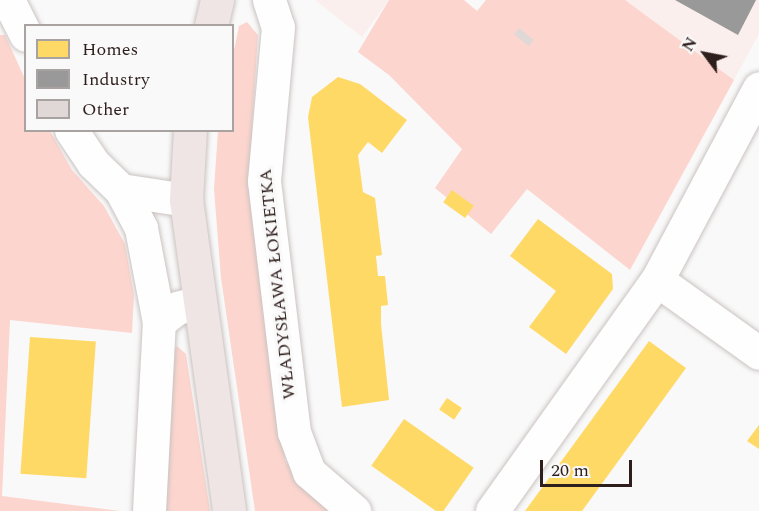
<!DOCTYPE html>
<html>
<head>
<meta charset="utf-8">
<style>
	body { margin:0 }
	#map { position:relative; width:759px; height:511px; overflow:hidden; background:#f9f9f9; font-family:Spectral,serif }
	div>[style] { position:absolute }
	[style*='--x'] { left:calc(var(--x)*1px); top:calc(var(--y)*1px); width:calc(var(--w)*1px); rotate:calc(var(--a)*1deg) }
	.built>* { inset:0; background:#fbefed }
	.green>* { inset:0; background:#fcd5ce }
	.homes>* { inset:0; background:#ffd966; transform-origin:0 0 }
	.industry>* { inset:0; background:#999 }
	.building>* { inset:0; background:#e0d8d6; transform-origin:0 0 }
	.roads { filter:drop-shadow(0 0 2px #cac3c1) drop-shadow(0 0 2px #cac3c1) }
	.minor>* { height:33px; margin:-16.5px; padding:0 16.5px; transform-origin:16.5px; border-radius:16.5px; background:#fefefe }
	.major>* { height:33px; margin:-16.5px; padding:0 16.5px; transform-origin:16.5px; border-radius:16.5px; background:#efe5e4 }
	span { translate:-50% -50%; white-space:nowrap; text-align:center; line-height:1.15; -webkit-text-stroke:6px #f9f9f9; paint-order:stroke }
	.street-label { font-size:18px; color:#2f1f1c }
	.legend { position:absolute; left:24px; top:24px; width:210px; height:108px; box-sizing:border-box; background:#f9f9f9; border:2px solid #a8a2a1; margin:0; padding:8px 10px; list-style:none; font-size:18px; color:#2f1f1c }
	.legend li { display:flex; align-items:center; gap:12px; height:30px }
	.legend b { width:30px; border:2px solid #a8a2a1 }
	.north { position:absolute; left:675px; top:24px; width:60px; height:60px; -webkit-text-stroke:4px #f9f9f9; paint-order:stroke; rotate:302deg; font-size:16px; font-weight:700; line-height:24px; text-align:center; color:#2f1f1c }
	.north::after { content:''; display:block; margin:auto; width:21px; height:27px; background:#2f1f1c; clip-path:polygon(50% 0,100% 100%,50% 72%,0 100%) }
	.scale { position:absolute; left:540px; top:460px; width:92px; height:27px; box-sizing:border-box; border:3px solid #2f1f1c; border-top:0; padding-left:8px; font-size:18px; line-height:21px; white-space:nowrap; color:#2f1f1c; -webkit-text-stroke:4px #f9f9f9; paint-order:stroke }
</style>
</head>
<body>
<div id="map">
	<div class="built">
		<div style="clip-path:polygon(315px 0,389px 0,362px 37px)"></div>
		<div style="clip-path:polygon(625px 0,759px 0,759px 34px,734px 80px)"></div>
	</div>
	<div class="green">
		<div style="clip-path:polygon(389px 0,464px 0,477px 11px,486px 0,625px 0,734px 80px,630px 270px,527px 189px,491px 234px,435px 188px,462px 149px,389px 75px,358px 52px)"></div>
		<div style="clip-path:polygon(247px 22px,258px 35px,252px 129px,285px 460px,304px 487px,338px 511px,255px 511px,221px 278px,214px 189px,218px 131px,232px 130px,233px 55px,239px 26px)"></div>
		<div style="clip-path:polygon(0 35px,5px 35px,25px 79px,26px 130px,50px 131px,72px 170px,104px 206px,125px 244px,134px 295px,132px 333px,10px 320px,2px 496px,120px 511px,0 511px)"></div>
		<div style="clip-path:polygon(177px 346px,186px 354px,210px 511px,160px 511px,173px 349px)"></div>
	</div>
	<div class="homes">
		<div style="clip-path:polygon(338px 77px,360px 84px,407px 120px,382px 153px,368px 142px,358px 155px,363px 192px,375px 198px,382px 255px,376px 256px,378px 276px,385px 276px,388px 305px,381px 306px,381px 324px,389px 400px,342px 407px,308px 117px,312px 97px)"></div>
		<div style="left:452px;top:190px;width:27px;height:15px;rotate:36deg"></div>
		<div style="clip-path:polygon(538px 219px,612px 274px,613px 289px,566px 354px,529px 327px,556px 291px,510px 256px)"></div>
		<div style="left:30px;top:337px;width:66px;height:137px;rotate:4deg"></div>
		<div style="clip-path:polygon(649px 341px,686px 368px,582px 511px,525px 511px)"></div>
		<div style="left:447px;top:398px;width:18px;height:14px;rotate:34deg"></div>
		<div style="left:404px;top:419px;width:85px;height:57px;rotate:35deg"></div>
		<div style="clip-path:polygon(759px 425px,759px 449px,747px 441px)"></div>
	</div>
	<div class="industry">
		<div style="clip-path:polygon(675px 0,756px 0,738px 35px)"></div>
	</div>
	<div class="building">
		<div style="left:519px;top:28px;width:19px;height:8px;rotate:39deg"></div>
	</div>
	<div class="roads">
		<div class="minor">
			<div style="--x:8;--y:0;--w:39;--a:63"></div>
			<div style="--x:269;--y:0;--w:28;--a:72"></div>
			<div style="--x:278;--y:27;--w:155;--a:95.2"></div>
			<div style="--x:264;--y:181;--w:253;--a:83.2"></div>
			<div style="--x:294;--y:432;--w:43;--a:69.4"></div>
			<div style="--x:309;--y:472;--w:60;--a:40.9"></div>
			<div style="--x:71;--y:130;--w:40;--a:56"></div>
			<div style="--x:93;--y:163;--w:39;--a:44"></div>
			<div style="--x:121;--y:190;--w:66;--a:8.7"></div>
			<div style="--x:121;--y:190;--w:43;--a:62.2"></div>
			<div style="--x:141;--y:228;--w:96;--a:79.2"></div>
			<div style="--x:657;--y:280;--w:125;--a:35.6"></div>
			<div style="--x:149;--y:511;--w:189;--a:-87"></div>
			<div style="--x:159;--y:322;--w:23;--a:-38"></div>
			<div style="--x:177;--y:308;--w:20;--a:-15"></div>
			<div style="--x:492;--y:511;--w:284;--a:-54.5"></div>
			<div style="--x:657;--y:280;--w:217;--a:-62"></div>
		</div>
		<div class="major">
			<div style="--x:211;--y:26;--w:27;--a:-77"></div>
			<div style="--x:190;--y:130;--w:70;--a:93.3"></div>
			<div style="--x:186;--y:200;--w:314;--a:82.1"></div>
		</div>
	</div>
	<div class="street-label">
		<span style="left:278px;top:284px;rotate:-96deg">WŁADYSŁAWA ŁOKIETKA</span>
	</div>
	<ul class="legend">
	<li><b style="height:16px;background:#ffd966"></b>Homes</li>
	<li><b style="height:16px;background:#999"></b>Industry</li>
	<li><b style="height:16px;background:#e0d8d6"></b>Other</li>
	</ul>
	<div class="north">N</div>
	<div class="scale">20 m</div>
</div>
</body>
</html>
